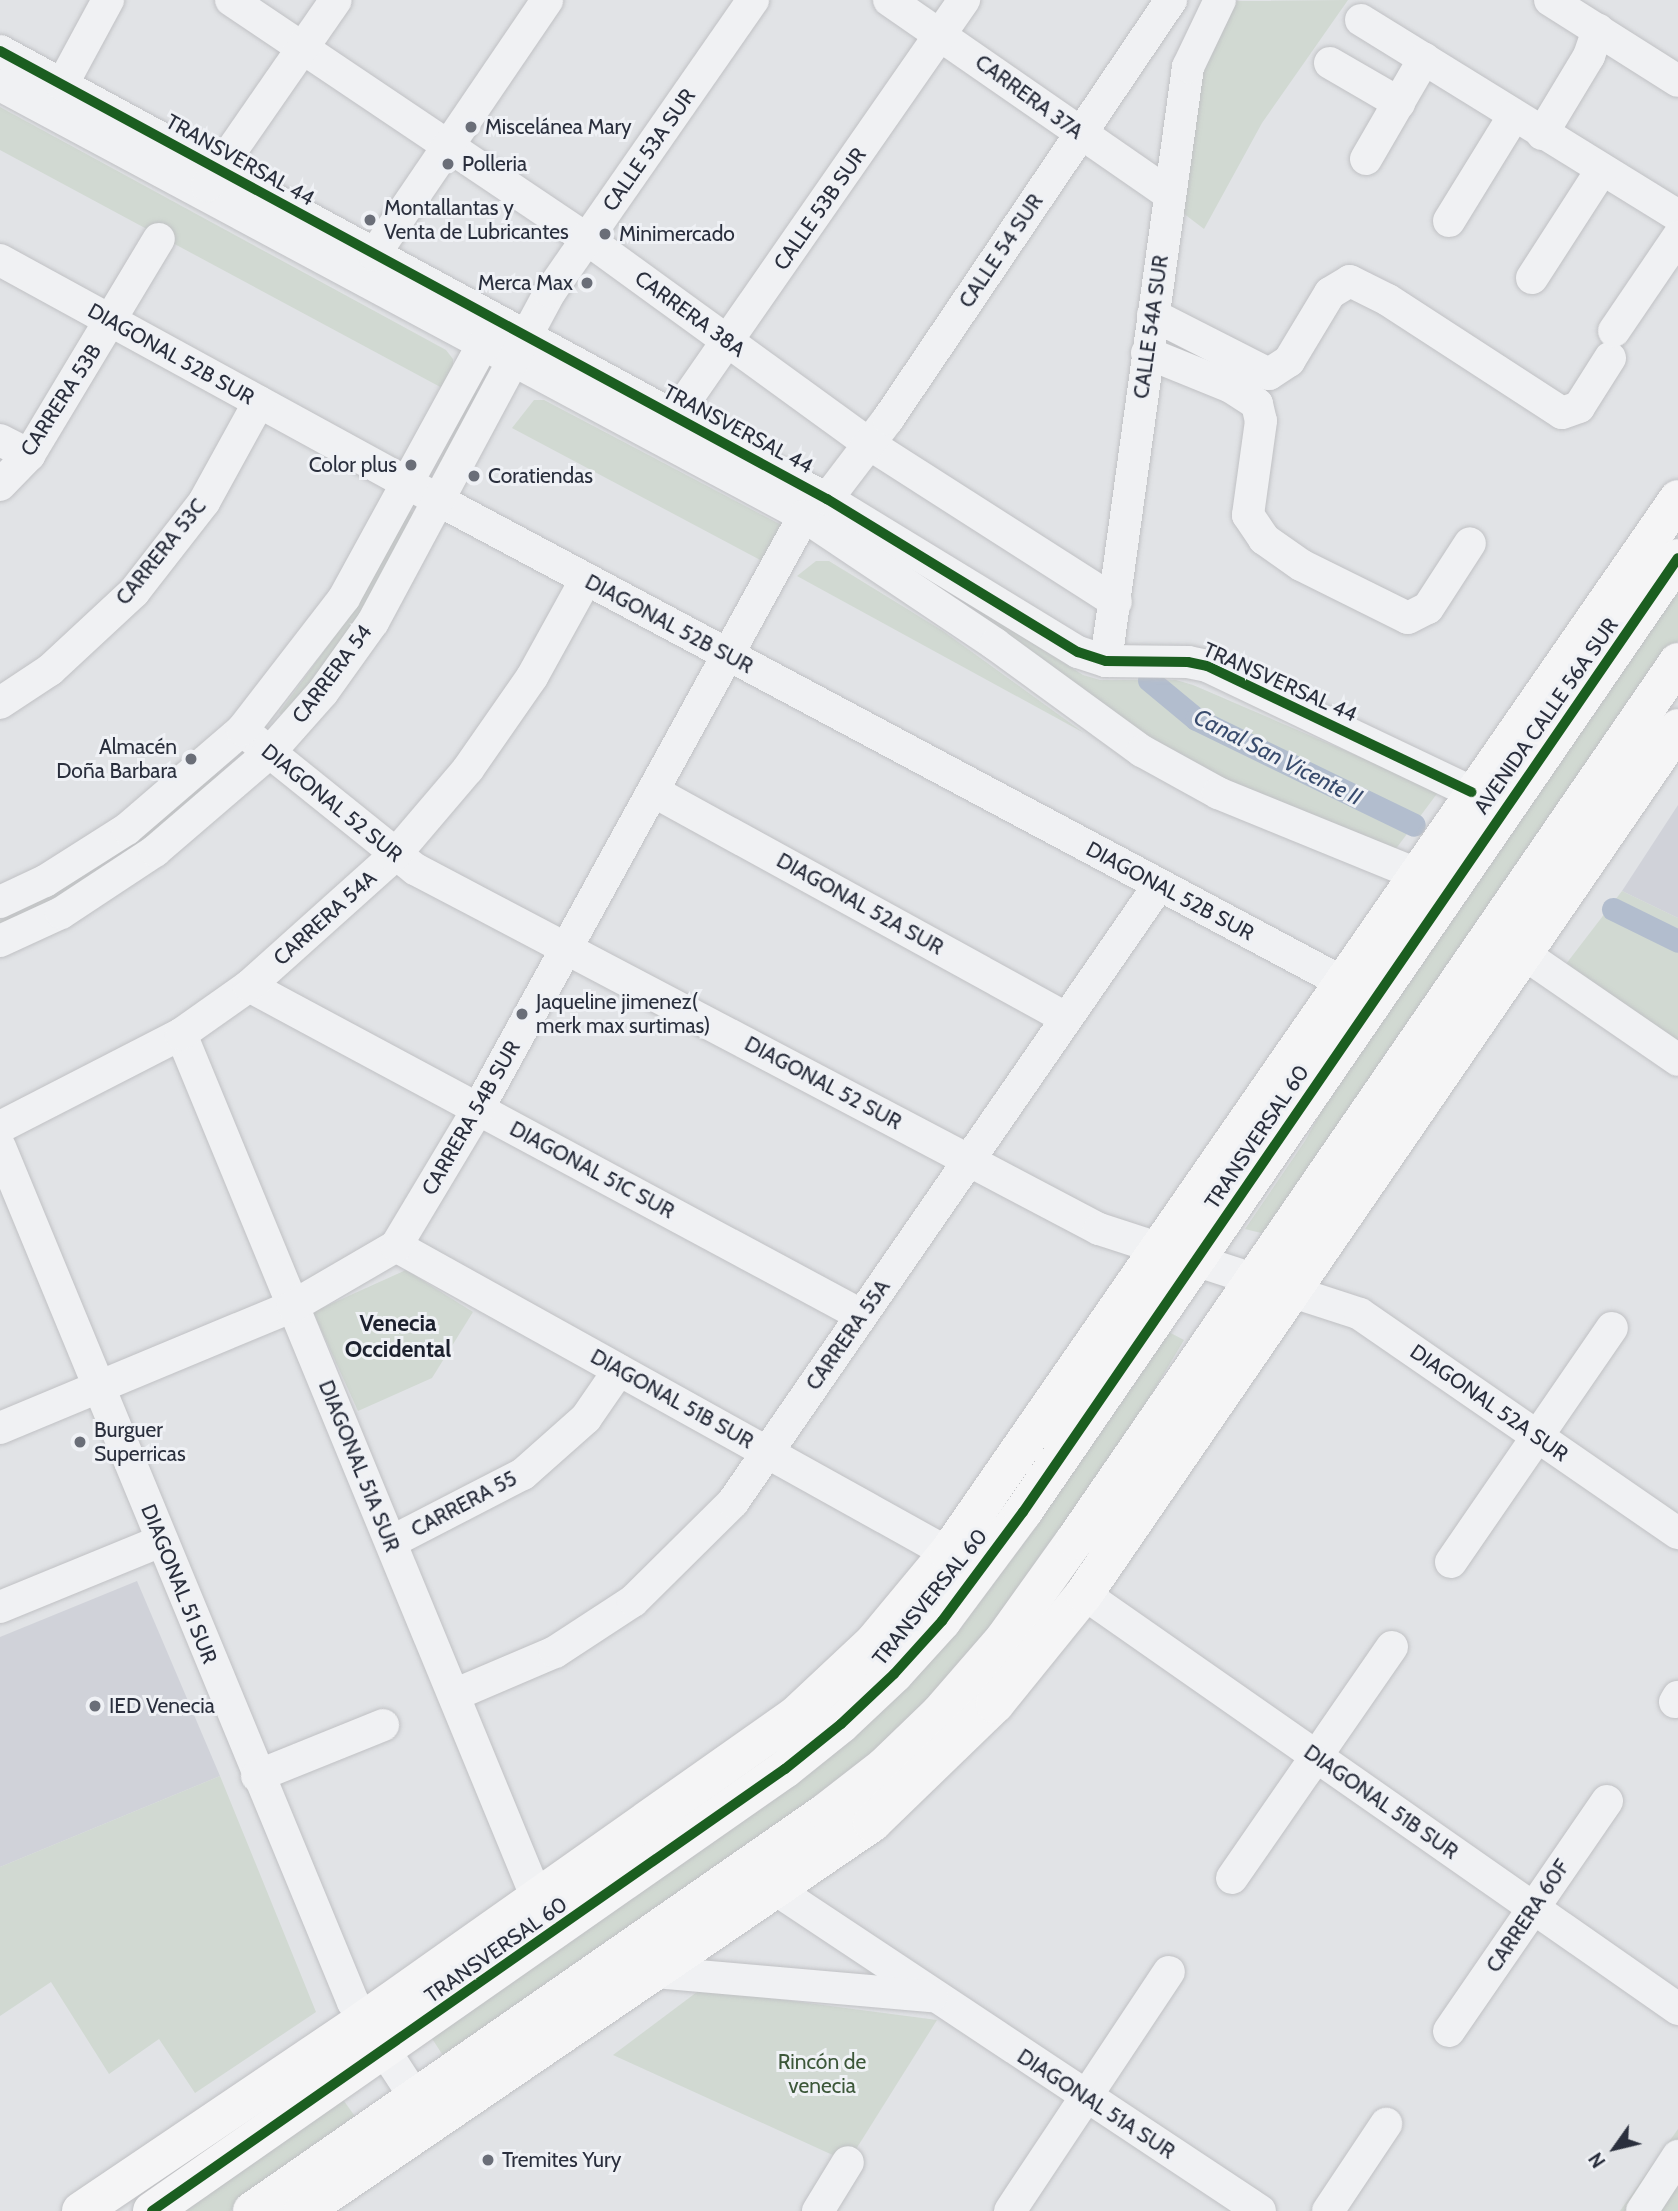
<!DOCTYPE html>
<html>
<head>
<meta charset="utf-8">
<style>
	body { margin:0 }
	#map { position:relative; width:1678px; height:2211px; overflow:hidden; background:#e1e3e6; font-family:Cabin,sans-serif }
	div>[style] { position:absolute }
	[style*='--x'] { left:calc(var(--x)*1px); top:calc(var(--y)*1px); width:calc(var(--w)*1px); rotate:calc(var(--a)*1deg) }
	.built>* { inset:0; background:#d0d2d9 }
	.green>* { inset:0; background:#d1d9d2 }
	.canal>* { height:23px; margin:-11.5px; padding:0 11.5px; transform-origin:11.5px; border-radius:11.5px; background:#b2bdce }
	.roads { filter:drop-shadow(0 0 2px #c0c1c4) drop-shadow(0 0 2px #c0c1c4) }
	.minor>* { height:32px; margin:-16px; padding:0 16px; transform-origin:16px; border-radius:16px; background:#f0f1f3 }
	.highway>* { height:38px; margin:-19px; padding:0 19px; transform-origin:19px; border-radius:19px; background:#f5f5f6 }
	.cycleway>* { height:10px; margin:-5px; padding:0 5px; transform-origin:5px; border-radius:5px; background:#1b5e20 }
	.dots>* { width:19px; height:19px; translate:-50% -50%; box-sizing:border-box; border:4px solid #eff1f5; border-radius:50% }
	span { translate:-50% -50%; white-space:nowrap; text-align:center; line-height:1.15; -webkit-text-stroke:6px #eff1f5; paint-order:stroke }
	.street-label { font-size:21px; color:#2a2f3d }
	.poi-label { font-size:21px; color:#2a2f3d }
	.left { translate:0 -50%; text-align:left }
	.right { translate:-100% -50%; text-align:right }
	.park-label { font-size:21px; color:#3c5739 }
	.water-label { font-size:23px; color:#384b6d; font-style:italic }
	.neighbourhood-label { font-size:23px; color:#1c212e; font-weight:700 }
	.north { position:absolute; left:1580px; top:2113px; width:70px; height:70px; -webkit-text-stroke:5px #eff1f5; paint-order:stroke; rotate:236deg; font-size:19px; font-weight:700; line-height:28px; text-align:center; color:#2a2f3d }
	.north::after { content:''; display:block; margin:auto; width:24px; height:32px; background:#2a2f3d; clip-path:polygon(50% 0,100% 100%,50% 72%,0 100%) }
</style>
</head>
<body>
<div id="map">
	<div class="built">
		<div style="clip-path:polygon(1678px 805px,1678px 918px,1622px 891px)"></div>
		<div style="clip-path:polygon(137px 1581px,220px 1776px,0 1867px,0 1637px)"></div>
	</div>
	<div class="green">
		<div style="clip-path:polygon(1348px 0,1262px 123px,1204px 229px,1183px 213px,1193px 92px,1237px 1px)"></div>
		<div style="clip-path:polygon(0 107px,446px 350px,453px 359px,453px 372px,444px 389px,0 150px)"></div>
		<div style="clip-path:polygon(474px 392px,481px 395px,441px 472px,435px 470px)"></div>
		<div style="clip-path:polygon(534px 400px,544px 400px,787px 528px,766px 563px,512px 428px)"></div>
		<div style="clip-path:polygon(410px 511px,415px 514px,357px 619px,285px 716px,279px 713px,351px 614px)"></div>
		<div style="clip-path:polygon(816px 561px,829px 561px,943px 631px,1084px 733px,797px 576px)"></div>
		<div style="clip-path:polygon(928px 577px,1083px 675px,1100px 680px,1176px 680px,1193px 685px,1439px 791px,1395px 850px,1219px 779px,1162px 749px,924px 582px)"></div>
		<div style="clip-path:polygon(1678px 582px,1678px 641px,1269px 1235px,1245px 1229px,1305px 1141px,1345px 1068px)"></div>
		<div style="clip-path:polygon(217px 772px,221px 777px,163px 826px,71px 891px,0 928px,0 920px,98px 865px)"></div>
		<div style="clip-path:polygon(1622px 891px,1678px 918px,1678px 1042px,1566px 964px)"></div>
		<div style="clip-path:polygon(406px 1270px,473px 1312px,432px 1378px,358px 1411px,313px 1312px)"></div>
		<div style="clip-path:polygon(1163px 1329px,1184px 1340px,1099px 1482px,1010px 1613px,890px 1746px,446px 2060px,429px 2034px,785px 1786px)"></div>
		<div style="clip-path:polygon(220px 1776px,316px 2012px,195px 2093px,159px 2039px,109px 2074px,51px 1982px,0 2016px,0 1867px)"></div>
		<div style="clip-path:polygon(701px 1989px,937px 2020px,848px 2162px,613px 2055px)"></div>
		<div style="clip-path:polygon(339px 2094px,359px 2122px,230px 2211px,171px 2211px)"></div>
		<div style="clip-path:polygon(1678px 2129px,1678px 2211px,1620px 2211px)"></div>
	</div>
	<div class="canal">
		<div style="--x:1149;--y:680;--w:61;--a:39.7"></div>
		<div style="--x:1196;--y:719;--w:242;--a:25.9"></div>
		<div style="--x:1613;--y:909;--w:72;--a:26.2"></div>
	</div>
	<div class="roads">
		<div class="minor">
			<div style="--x:231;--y:0;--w:429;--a:33.9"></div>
			<div style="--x:587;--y:239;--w:349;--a:36"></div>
			<div style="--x:869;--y:444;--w:293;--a:32.6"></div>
			<div style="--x:889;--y:0;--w:341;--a:34.7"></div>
			<div style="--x:1550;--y:0;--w:151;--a:32.3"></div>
			<div style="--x:1361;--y:20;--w:373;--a:31.7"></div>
			<div style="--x:0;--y:51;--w:941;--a:28.45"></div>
			<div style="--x:827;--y:499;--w:294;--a:31.4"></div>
			<div style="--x:1078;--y:652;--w:29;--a:18"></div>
			<div style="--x:1106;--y:661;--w:82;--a:0.7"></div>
			<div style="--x:1188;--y:662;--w:19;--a:12"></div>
			<div style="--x:1207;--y:666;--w:293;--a:25.5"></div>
			<div style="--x:1330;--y:63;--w:80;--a:30.1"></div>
			<div style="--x:0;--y:85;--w:912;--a:28.19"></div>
			<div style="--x:804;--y:516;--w:230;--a:33.8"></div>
			<div style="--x:995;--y:644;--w:182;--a:36.1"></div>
			<div style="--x:1142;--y:751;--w:87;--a:28.9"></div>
			<div style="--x:1218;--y:793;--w:214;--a:22.2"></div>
			<div style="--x:62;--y:85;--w:97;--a:-61.6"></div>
			<div style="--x:1542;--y:134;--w:91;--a:-58.9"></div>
			<div style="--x:1589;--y:56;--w:28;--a:-71"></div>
			<div style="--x:1366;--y:159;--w:116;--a:-59.9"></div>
			<div style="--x:207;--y:186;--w:226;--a:-55.3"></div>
			<div style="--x:1449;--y:221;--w:122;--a:-58.4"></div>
			<div style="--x:374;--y:255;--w:308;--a:-55.8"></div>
			<div style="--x:0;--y:260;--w:502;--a:28.71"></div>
			<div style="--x:440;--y:501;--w:1022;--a:28.07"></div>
			<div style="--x:1532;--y:278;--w:127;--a:-57.2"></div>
			<div style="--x:1153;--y:315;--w:130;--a:27"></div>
			<div style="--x:1269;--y:374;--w:24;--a:-33"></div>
			<div style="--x:1289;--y:361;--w:79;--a:-58.9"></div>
			<div style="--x:1330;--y:293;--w:23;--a:-31"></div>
			<div style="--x:1350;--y:281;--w:42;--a:26.6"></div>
			<div style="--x:1388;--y:300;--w:207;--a:33"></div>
			<div style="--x:1562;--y:413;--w:18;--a:-19"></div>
			<div style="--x:1579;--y:407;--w:58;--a:-57.7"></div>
			<div style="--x:1614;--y:331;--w:114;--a:-55.8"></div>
			<div style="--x:1147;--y:353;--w:91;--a:22"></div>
			<div style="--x:1231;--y:387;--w:31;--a:33"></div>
			<div style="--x:1257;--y:404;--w:17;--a:77"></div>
			<div style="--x:1261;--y:421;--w:95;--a:97.9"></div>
			<div style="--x:1248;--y:515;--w:29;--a:56"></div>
			<div style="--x:1264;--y:539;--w:45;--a:35.1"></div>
			<div style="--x:1301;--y:565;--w:119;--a:26.4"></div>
			<div style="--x:1408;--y:618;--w:22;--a:-27"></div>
			<div style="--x:1428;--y:608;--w:77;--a:-57.1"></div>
			<div style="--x:675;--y:416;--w:507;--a:-55.21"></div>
			<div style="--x:0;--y:440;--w:33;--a:27"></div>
			<div style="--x:0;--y:485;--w:42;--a:-46"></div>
			<div style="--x:29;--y:455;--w:252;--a:-59"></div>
			<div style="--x:827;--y:499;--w:101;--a:-52.7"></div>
			<div style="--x:888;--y:419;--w:506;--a:-55.96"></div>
			<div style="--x:1106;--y:661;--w:600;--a:-82.14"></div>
			<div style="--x:1188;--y:67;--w:74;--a:-64.5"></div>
			<div style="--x:0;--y:703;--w:60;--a:-33.4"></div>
			<div style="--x:50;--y:670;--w:115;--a:-42.9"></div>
			<div style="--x:134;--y:592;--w:114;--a:-52.1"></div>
			<div style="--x:204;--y:502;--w:114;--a:-61.2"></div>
			<div style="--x:242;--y:730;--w:222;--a:38.8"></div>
			<div style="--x:415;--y:869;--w:773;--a:27.76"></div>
			<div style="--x:1099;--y:1229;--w:274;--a:18"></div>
			<div style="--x:1360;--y:1314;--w:386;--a:34.6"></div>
			<div style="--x:653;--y:791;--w:471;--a:28.8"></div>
			<div style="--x:0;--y:902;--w:50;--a:-25"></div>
			<div style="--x:45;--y:881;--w:97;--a:-32.4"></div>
			<div style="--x:127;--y:829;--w:152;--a:-40.7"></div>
			<div style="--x:242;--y:730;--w:167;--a:-52.3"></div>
			<div style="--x:344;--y:598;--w:287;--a:-61.3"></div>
			<div style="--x:482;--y:346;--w:19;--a:-43"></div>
			<div style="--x:0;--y:941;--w:67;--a:-24.7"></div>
			<div style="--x:61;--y:913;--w:113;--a:-33.4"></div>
			<div style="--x:155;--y:851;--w:150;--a:-40.7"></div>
			<div style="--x:269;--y:753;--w:81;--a:-48.5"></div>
			<div style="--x:323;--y:692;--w:86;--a:-54.5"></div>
			<div style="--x:373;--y:622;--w:374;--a:-61.8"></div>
			<div style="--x:550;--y:292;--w:356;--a:-55.2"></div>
			<div style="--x:1524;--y:954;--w:187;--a:34.5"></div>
			<div style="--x:249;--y:986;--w:695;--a:28.26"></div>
			<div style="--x:181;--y:1034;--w:934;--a:67.61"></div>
			<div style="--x:0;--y:1127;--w:203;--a:-27.2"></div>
			<div style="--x:181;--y:1034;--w:83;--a:-35.2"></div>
			<div style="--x:249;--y:986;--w:195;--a:-41.9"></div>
			<div style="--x:394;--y:856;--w:114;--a:-49.6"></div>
			<div style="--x:468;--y:769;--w:112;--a:-55.2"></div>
			<div style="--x:532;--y:677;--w:112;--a:-61.1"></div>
			<div style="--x:0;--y:1147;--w:925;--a:67.57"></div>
			<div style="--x:353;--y:2002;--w:136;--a:57"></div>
			<div style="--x:396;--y:1246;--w:632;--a:29.08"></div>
			<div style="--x:0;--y:1428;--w:317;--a:-22.6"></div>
			<div style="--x:293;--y:1306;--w:119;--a:-30.2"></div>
			<div style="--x:396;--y:1246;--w:160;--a:-59.1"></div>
			<div style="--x:478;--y:1109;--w:677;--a:-61.2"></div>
			<div style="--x:391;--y:1542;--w:148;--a:-27.3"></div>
			<div style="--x:523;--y:1474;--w:84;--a:-41.6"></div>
			<div style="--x:586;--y:1418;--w:58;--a:-55.5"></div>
			<div style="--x:1451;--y:1562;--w:284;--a:-55.5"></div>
			<div style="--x:1084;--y:1594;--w:725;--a:34.94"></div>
			<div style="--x:0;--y:1607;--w:174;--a:-22.3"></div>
			<div style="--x:454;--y:1695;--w:110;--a:-23.1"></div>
			<div style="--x:555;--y:1652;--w:93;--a:-33.2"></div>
			<div style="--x:633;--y:1601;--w:141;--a:-44.7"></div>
			<div style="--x:733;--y:1502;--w:750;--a:-55.38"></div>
			<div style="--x:1675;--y:1702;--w:6;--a:-59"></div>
			<div style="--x:257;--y:1776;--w:136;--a:-22"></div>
			<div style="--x:1232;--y:1878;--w:281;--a:-55.3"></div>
			<div style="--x:775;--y:1889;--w:582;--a:33.58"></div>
			<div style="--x:654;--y:1972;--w:278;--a:5"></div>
			<div style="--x:1449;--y:2031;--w:279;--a:-55.5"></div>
			<div style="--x:818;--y:2211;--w:57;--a:-58.5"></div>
			<div style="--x:1010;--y:2211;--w:287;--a:-56.4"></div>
			<div style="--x:1328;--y:2211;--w:105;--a:-56.3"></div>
			<div style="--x:1642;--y:2211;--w:66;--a:-56.8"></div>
		</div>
		<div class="highway">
			<div style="--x:81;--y:2211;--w:341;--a:-34"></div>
			<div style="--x:364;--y:2020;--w:529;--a:-35.22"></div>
			<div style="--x:796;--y:1715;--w:107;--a:-43.1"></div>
			<div style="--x:874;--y:1642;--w:116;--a:-50.3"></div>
			<div style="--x:948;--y:1553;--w:1282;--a:-55.29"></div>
			<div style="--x:152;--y:2211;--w:772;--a:-34.93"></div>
			<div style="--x:785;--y:1769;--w:72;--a:-38.8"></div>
			<div style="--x:841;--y:1724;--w:73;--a:-43.3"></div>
			<div style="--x:894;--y:1674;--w:72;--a:-47.8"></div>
			<div style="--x:942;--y:1621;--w:136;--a:-53.4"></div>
			<div style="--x:1023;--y:1512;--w:1157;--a:-55.53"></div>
			<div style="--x:252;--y:2211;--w:699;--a:-34.8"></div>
			<div style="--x:826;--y:1812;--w:75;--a:-37.9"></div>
			<div style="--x:885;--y:1766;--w:76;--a:-43.9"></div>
			<div style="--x:940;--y:1713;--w:98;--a:-49.1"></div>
			<div style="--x:1004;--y:1639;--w:122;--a:-54.4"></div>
			<div style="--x:1075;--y:1540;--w:1065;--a:-55.52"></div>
			<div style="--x:303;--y:2211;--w:689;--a:-34.29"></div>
			<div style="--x:872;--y:1823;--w:171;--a:-44.1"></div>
			<div style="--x:995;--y:1704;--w:141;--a:-51"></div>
			<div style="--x:1084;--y:1594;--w:1050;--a:-55.55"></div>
		</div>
	</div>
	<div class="cycleway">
		<div style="--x:0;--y:51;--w:941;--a:28.45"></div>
		<div style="--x:827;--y:499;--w:294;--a:31.4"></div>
		<div style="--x:1078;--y:652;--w:29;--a:18"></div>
		<div style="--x:1106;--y:661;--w:82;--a:0.7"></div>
		<div style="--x:1188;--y:662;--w:19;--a:12"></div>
		<div style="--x:1207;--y:666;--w:293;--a:25.5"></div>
		<div style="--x:152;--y:2211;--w:772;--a:-34.93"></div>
		<div style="--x:785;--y:1769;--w:72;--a:-38.8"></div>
		<div style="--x:841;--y:1724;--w:73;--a:-43.3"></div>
		<div style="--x:894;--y:1674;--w:72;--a:-47.8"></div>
		<div style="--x:942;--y:1621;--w:136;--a:-53.4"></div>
		<div style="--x:1023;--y:1512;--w:1157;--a:-55.53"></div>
	</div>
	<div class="dots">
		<div style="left:471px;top:127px;background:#6a6e78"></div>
		<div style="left:448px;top:164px;background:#6a6e78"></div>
		<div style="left:370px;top:220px;background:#6a6e78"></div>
		<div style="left:605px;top:234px;background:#6a6e78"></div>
		<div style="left:587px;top:283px;background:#6a6e78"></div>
		<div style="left:411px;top:465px;background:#6a6e78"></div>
		<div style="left:474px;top:476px;background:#6a6e78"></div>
		<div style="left:191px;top:759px;background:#6a6e78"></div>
		<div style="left:522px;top:1014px;background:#6a6e78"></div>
		<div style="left:80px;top:1442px;background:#6a6e78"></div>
		<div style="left:95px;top:1706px;background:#6a6e78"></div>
		<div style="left:488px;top:2160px;background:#6a6e78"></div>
	</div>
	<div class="street-label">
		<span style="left:1029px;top:97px;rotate:36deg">CARRERA 37A</span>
		<span style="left:649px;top:150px;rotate:-55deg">CALLE 53A SUR</span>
		<span style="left:240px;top:160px;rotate:29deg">TRANSVERSAL 44</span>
		<span style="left:820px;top:209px;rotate:-55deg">CALLE 53B SUR</span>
		<span style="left:1001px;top:251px;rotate:-56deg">CALLE 54 SUR</span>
		<span style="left:690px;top:314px;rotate:36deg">CARRERA 38A</span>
		<span style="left:1151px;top:327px;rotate:-82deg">CALLE 54A SUR</span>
		<span style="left:171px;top:354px;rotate:29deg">DIAGONAL 52B SUR</span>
		<span style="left:61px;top:400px;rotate:-57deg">CARRERA 53B</span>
		<span style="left:738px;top:429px;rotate:28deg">TRANSVERSAL 44</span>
		<span style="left:161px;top:552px;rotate:-51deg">CARRERA 53C</span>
		<span style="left:669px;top:624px;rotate:28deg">DIAGONAL 52B SUR</span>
		<span style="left:332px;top:674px;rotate:-53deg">CARRERA 54</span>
		<span style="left:1280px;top:682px;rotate:24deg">TRANSVERSAL 44</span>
		<span style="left:1546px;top:716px;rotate:-55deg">AVENIDA CALLE 56A SUR</span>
		<span style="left:332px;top:803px;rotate:39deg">DIAGONAL 52 SUR</span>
		<span style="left:1170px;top:891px;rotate:28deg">DIAGONAL 52B SUR</span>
		<span style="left:860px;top:904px;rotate:29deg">DIAGONAL 52A SUR</span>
		<span style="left:325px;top:918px;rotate:-42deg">CARRERA 54A</span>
		<span style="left:823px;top:1083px;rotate:28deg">DIAGONAL 52 SUR</span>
		<span style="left:471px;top:1118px;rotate:-60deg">CARRERA 54B SUR</span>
		<span style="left:1257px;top:1137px;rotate:-56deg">TRANSVERSAL 60</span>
		<span style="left:592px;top:1170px;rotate:28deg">DIAGONAL 51C SUR</span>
		<span style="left:848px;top:1335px;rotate:-55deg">CARRERA 55A</span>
		<span style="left:672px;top:1399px;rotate:29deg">DIAGONAL 51B SUR</span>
		<span style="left:1489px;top:1403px;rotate:35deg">DIAGONAL 52A SUR</span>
		<span style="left:359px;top:1466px;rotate:68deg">DIAGONAL 51A SUR</span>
		<span style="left:464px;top:1504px;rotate:-28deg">CARRERA 55</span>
		<span style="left:179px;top:1584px;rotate:68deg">DIAGONAL 51 SUR</span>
		<span style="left:930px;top:1597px;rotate:-51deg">TRANSVERSAL 60</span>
		<span style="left:1381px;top:1802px;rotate:35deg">DIAGONAL 51B SUR</span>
		<span style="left:1528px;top:1916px;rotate:-56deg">CARRERA 60F</span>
		<span style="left:496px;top:1950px;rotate:-35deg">TRANSVERSAL 60</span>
		<span style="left:1096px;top:2104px;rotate:33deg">DIAGONAL 51A SUR</span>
	</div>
	<div class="poi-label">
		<span class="left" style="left:485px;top:127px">Miscelánea Mary</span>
		<span class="left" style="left:462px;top:164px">Polleria</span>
		<span class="left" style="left:384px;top:220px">Montallantas y<br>Venta de Lubricantes</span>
		<span class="left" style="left:619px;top:234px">Minimercado</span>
		<span class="right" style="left:573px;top:283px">Merca Max</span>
		<span class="right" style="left:397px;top:465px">Color plus</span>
		<span class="left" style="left:488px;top:476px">Coratiendas</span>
		<span class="right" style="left:177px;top:759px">Almacén<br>Doña Barbara</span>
		<span class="left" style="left:536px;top:1014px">Jaqueline jimenez(<br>merk max surtimas)</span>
		<span class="left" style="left:94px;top:1442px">Burguer<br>Superricas</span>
		<span class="left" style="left:109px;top:1706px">IED Venecia</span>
		<span class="left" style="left:502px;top:2160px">Tremites Yury</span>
	</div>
	<div class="park-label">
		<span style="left:822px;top:2074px">Rincón de<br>venecia</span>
	</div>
	<div class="water-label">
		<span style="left:1278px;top:757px;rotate:27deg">Canal San Vicente II</span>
	</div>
	<div class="neighbourhood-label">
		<span style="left:398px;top:1336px">Venecia<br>Occidental</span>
	</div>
	<div class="north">N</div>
</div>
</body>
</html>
